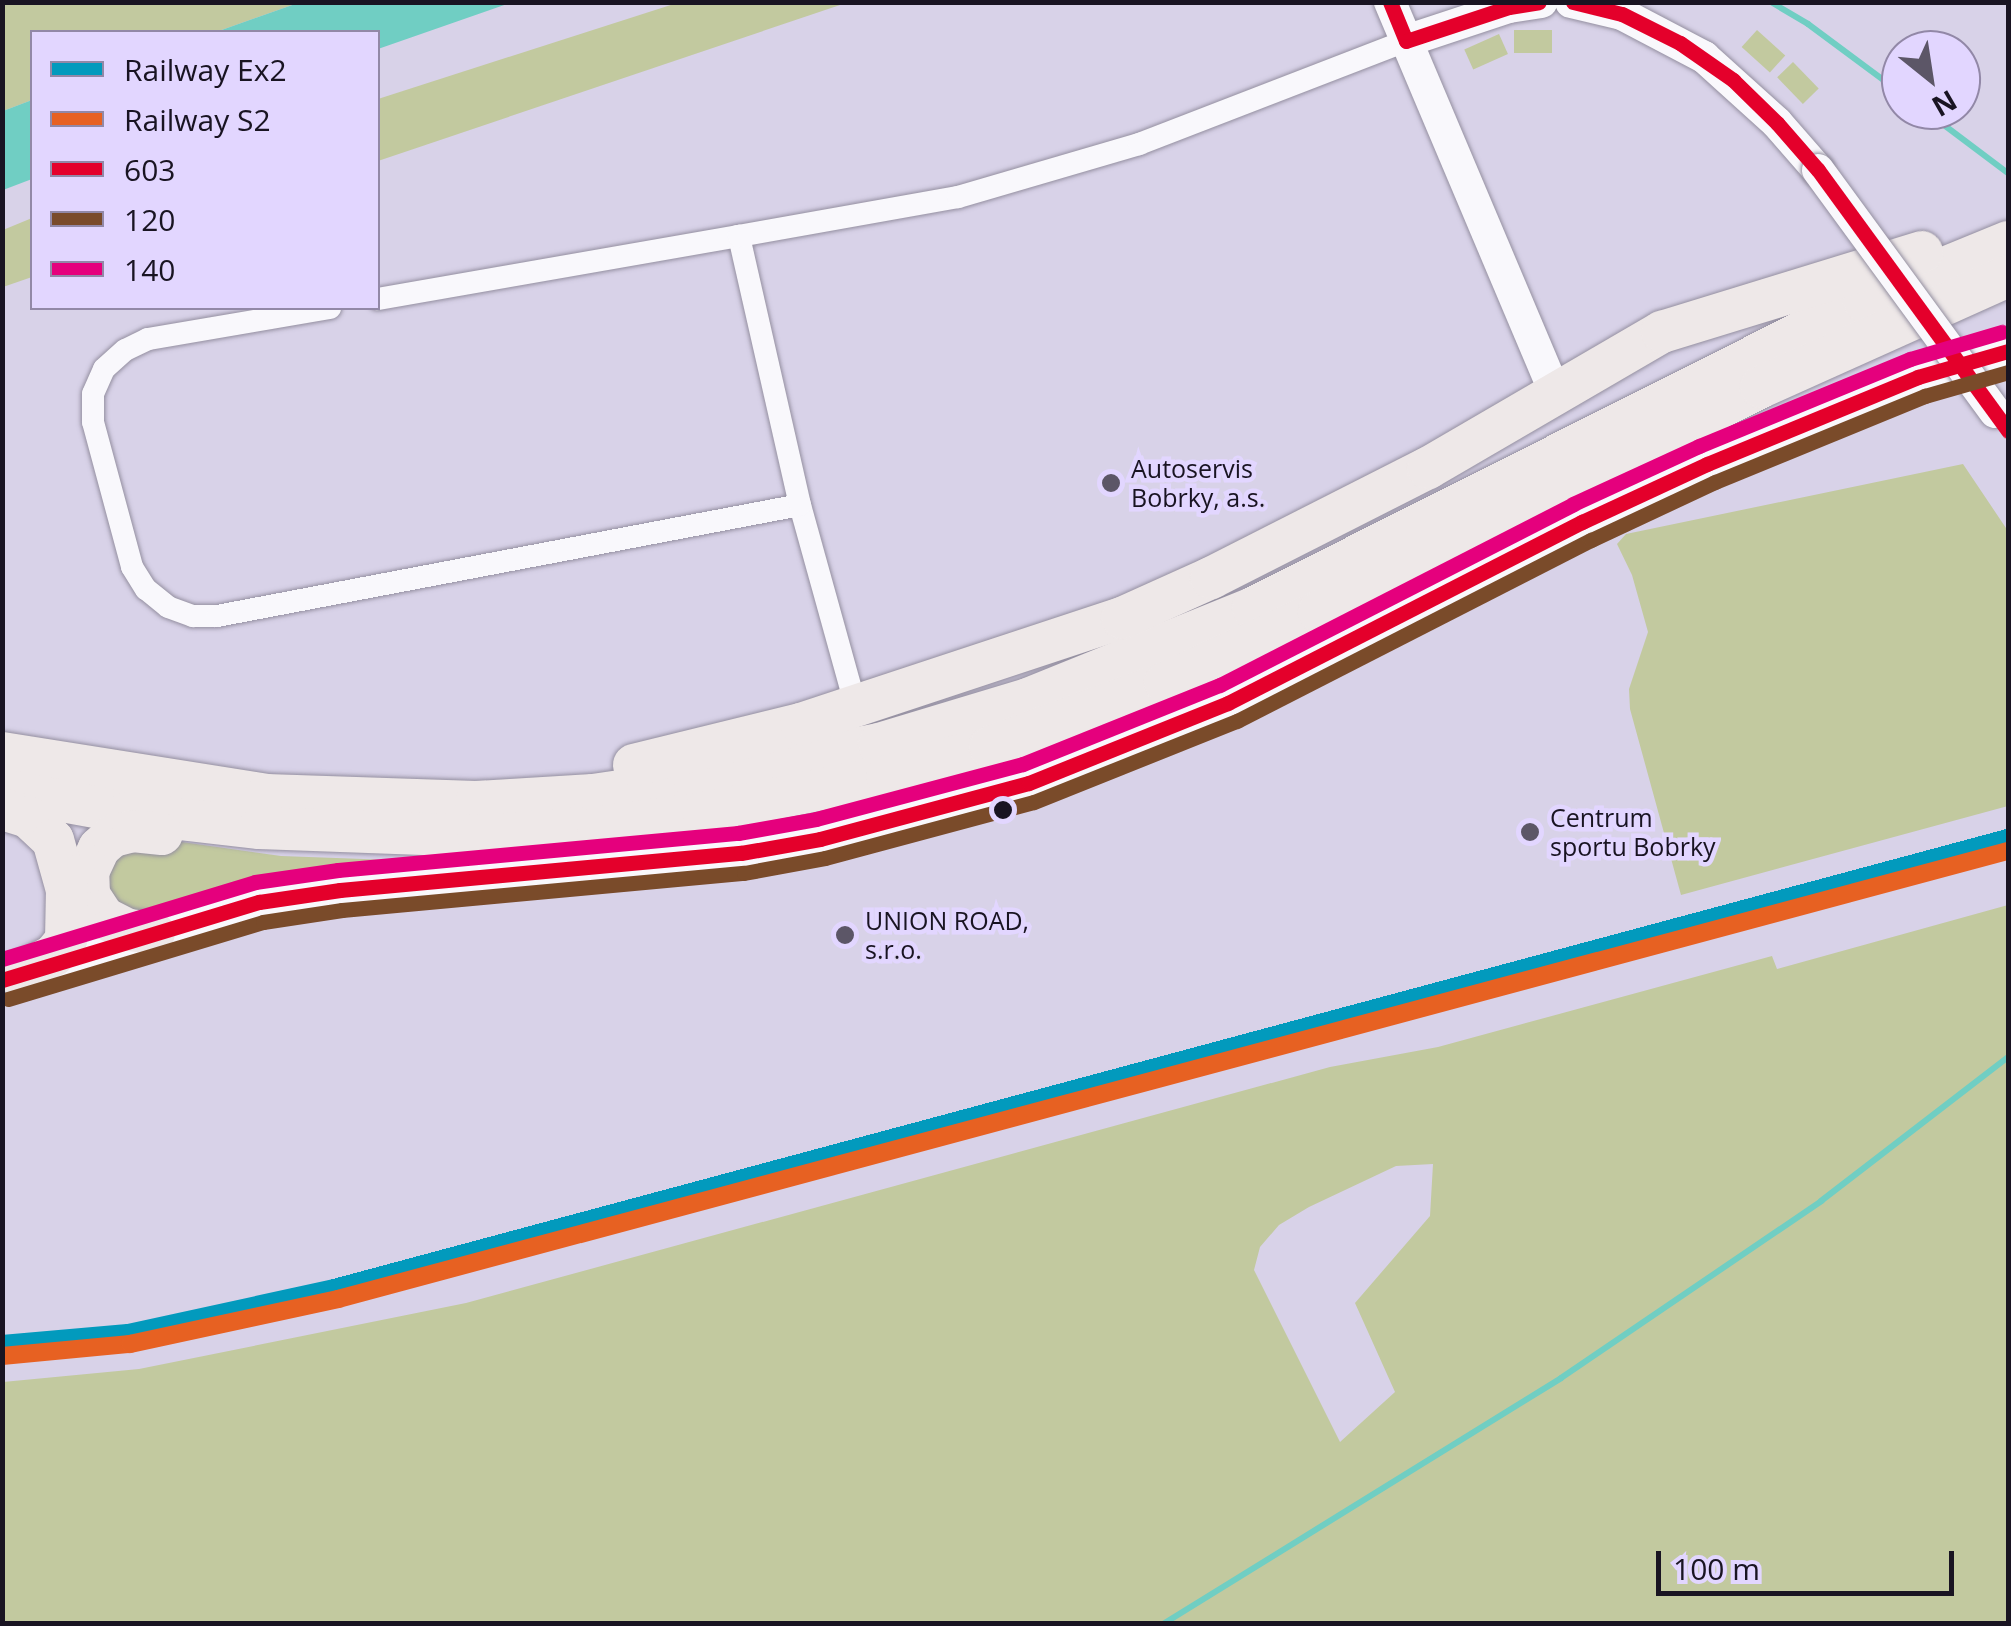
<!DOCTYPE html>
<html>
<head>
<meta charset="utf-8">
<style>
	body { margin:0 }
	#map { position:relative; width:2011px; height:1626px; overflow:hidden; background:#d8d2e8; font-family:"Open Sans",sans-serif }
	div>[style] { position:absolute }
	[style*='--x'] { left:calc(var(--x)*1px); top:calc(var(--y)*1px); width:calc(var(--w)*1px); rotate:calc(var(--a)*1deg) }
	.green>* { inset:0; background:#c2c99f; transform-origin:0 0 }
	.water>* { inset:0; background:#70cec3 }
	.stream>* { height:6px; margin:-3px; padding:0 3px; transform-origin:3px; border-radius:3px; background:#70cec3 }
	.roads { filter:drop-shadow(0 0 2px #948fa0) drop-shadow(0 0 2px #948fa0) }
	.street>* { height:22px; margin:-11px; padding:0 11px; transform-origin:11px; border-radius:11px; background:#f9f8fc }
	.secondary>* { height:32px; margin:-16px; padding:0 16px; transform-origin:16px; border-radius:16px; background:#f9f8fc }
	.highway>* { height:42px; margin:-21px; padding:0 21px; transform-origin:21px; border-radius:21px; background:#eee8e8 }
	.bridges { filter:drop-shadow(0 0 2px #948fa0) drop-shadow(0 0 2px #948fa0) }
	.secondary-bridge>* { height:32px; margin:-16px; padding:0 16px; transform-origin:16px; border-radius:16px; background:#f9f8fc }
	.bus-1>* { height:15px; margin:-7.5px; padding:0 7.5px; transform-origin:7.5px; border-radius:7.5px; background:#e4002b }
	.bus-2>* { height:15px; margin:-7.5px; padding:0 7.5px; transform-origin:7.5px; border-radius:7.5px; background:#7a4b2a }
	.bus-3>* { height:15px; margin:-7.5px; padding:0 7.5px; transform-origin:7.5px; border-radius:7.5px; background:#e5007d }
	.rail-1>* { height:18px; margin:-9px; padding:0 9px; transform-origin:9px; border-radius:9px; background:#029abd }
	.rail-2>* { height:18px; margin:-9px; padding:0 9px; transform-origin:9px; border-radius:9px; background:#e76122 }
	.dots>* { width:28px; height:28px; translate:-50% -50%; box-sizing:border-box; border:5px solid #e2d6ff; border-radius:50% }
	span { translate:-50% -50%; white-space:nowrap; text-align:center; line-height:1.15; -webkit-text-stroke:9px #e2d6ff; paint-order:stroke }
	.poi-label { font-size:25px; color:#191422 }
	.left { translate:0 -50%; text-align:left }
	.frame { position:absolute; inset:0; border:5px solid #191422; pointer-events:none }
	.legend { position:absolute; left:30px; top:30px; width:350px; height:280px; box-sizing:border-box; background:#e2d6ff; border:2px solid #9288a7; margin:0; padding:12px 18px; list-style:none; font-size:30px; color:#191422 }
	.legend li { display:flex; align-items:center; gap:20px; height:50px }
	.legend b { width:50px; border:2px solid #9288a7 }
	.north { position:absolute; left:1881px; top:30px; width:100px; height:100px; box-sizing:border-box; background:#e2d6ff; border:2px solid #9288a7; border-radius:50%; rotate:150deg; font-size:28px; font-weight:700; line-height:40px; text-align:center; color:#191422 }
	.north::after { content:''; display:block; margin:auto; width:35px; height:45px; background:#5c5667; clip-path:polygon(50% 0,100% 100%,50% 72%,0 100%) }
	.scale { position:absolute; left:1656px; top:1551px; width:298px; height:45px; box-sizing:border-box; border:5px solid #191422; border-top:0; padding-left:12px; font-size:30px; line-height:35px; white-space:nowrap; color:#191422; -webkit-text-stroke:8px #e2d6ff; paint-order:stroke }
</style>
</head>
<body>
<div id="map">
	<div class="green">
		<div style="clip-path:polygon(3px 3px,298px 3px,216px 32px,32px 32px,32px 100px,3px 111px)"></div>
		<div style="clip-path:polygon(677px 3px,846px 3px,378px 161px,378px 99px)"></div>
		<div style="left:1552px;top:30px;width:23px;height:38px;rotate:90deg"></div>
		<div style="left:1757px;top:30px;width:38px;height:23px;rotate:42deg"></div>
		<div style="left:1499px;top:34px;width:22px;height:38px;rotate:66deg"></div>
		<div style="left:1793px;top:62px;width:37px;height:22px;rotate:46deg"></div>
		<div style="clip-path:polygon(32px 218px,32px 277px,3px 287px,3px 230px)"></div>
		<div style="clip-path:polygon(1963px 464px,2008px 531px,2008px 806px,1681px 895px,1630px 709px,1629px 689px,1648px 632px,1632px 575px,1617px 544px,1626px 534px)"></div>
		<div style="clip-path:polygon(154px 838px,281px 856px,419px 861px,417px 868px,135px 922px,98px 885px,101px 865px)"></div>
		<div style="clip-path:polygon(evenodd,2008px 905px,2008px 1623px,3px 1623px,3px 1382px,139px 1369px,466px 1303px,1330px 1067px,1438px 1047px,1772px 956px,1777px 969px,2008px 905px,1433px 1164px,1430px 1216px,1355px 1303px,1395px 1392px,1340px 1442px,1254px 1270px,1260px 1247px,1279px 1225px,1309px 1207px,1396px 1166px,1433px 1164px)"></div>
	</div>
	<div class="water">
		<div style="clip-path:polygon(298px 3px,298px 2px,510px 3px,378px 49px,378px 32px,216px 32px)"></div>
		<div style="clip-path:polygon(32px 100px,32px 179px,3px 190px,3px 111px)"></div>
	</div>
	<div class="stream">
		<div style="--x:1771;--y:2;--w:43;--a:30.7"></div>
		<div style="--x:1808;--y:24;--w:116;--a:36.6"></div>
		<div style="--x:1924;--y:110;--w:105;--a:36.9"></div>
		<div style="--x:1163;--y:1624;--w:468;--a:-31.7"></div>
		<div style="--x:1561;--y:1378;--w:315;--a:-34.2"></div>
		<div style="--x:1821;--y:1201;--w:236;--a:-37.6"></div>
	</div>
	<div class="roads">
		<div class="street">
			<div style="--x:378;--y:299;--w:366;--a:-9.9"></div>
			<div style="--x:330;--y:308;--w:185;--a:170.3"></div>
			<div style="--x:148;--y:339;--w:25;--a:154"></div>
			<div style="--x:125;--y:350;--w:28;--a:138"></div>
			<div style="--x:104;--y:369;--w:27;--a:114"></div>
			<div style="--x:93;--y:394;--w:28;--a:90"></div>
			<div style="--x:93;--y:422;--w:150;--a:74.9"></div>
			<div style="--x:132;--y:567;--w:26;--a:58"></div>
			<div style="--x:146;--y:589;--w:28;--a:39"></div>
			<div style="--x:168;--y:607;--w:27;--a:20"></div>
			<div style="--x:193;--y:616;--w:24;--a:0"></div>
			<div style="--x:217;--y:616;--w:593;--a:-10.78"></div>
			<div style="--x:856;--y:707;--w:210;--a:-105.5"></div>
			<div style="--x:800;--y:505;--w:276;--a:-102.8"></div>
			<div style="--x:739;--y:236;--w:222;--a:-10.1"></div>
			<div style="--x:958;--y:197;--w:189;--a:-16.3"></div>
			<div style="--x:1139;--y:144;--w:286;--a:-21.1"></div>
		</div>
		<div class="secondary">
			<div style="--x:1390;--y:2;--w:427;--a:67.1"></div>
			<div style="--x:1571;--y:2;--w:52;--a:13.2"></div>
			<div style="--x:1622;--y:14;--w:93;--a:27.7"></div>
			<div style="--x:1704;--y:57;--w:98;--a:42.1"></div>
			<div style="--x:1777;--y:123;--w:62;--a:48.9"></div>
			<div style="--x:1406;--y:41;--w:108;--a:-18.3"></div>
			<div style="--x:1509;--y:7;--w:33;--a:-9"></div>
			<div style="--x:37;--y:970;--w:232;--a:-17"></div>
			<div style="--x:259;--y:902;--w:82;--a:-8.4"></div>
			<div style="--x:340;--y:890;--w:403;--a:-5.3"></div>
			<div style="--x:741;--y:853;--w:80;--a:-10"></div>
			<div style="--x:820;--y:839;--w:216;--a:-15"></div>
			<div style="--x:1029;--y:783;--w:214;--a:-21.9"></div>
			<div style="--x:1228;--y:703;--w:398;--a:-27.1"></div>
			<div style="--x:1582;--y:522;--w:138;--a:-24.9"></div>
			<div style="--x:1707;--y:464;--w:228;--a:-22.4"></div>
			<div style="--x:1918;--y:377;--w:94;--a:-16.1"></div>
		</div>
		<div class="highway">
			<div style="--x:2;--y:753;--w:267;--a:9"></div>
			<div style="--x:266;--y:795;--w:210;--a:1.9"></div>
			<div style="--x:476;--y:802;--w:117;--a:-3.4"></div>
			<div style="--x:593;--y:795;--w:103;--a:-8.4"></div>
			<div style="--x:695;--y:780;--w:187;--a:-11.1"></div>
			<div style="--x:879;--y:744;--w:156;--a:-16.8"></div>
			<div style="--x:1028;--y:699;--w:243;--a:-22"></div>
			<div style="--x:1253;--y:608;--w:684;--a:-26.68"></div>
			<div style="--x:1864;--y:301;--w:156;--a:-22.3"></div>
			<div style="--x:634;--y:765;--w:172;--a:-13.8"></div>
			<div style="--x:801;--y:724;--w:338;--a:-18.3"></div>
			<div style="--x:1122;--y:618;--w:98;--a:-24.2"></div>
			<div style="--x:1211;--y:578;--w:243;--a:-26.9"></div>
			<div style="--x:1428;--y:468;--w:271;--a:-30.2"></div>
			<div style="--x:1662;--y:332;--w:272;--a:-17.1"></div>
			<div style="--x:2;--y:790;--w:127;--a:10.4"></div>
			<div style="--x:127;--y:813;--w:133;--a:6.5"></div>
			<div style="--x:259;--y:828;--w:219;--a:2.1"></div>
			<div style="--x:478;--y:836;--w:120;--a:-4.3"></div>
			<div style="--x:598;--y:827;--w:107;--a:-7.5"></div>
			<div style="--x:704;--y:813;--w:187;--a:-11.4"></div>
			<div style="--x:887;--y:776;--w:107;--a:-15.7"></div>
			<div style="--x:990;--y:747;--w:186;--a:-20.1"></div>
			<div style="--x:1165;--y:683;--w:170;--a:-24.8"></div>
			<div style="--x:1319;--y:612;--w:496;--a:-27"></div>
			<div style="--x:1761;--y:387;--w:271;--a:-24.2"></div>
			<div style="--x:2;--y:809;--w:27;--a:17"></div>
			<div style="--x:28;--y:817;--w:34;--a:43"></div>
			<div style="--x:53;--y:840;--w:78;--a:74.4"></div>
			<div style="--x:154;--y:933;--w:26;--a:-173"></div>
			<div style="--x:128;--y:930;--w:27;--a:-153"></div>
			<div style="--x:104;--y:918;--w:27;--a:-123"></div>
			<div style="--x:89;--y:895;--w:23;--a:-92"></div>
			<div style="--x:88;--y:872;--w:26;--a:-65"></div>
			<div style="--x:99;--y:848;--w:18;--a:-41"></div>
			<div style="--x:113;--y:836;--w:21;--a:-14"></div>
			<div style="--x:133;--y:831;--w:29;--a:6"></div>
			<div style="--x:18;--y:975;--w:41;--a:-29.1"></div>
			<div style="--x:54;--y:955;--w:19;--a:-51"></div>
			<div style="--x:66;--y:940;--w:51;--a:-88.9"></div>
		</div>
	</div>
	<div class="bridges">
		<div class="secondary-bridge">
			<div style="--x:1818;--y:170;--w:300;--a:53.8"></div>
		</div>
	</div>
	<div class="bus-1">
		<div style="--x:1390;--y:2;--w:42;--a:67.7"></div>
		<div style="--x:1406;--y:41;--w:108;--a:-18.3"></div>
		<div style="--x:1509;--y:7;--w:30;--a:-9"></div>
		<div style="--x:1573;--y:2;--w:50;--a:13.8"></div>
		<div style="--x:1622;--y:14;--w:65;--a:26.6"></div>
		<div style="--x:1680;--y:43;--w:65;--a:34.9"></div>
		<div style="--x:1733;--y:80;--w:62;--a:44.3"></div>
		<div style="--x:1777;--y:123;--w:62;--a:48.9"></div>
		<div style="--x:1818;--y:170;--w:323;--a:53.9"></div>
		<div style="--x:2;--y:980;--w:269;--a:-16.9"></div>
		<div style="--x:259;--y:902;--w:82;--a:-8.4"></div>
		<div style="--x:340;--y:890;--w:403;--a:-5.3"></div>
		<div style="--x:741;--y:853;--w:80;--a:-10"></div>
		<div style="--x:820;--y:839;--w:216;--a:-15"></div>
		<div style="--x:1029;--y:783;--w:214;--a:-21.9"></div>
		<div style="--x:1228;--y:703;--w:398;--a:-27.1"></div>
		<div style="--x:1582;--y:522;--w:138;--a:-24.9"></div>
		<div style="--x:1707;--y:464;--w:228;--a:-22.4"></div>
		<div style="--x:1918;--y:377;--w:94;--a:-16.1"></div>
	</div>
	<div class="bus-2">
		<div style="--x:8;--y:999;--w:266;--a:-16.8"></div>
		<div style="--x:263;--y:922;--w:80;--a:-8.6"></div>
		<div style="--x:342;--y:910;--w:404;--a:-5.3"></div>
		<div style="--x:744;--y:873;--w:82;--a:-10.5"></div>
		<div style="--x:825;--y:858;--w:216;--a:-15"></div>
		<div style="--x:1034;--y:802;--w:219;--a:-21.8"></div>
		<div style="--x:1237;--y:721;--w:398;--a:-27.1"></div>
		<div style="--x:1591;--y:540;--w:137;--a:-25.1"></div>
		<div style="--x:1715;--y:482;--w:227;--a:-22.3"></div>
		<div style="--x:1925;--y:396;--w:86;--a:-16.1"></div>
	</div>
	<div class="bus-3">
		<div style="--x:2;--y:959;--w:264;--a:-16.9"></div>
		<div style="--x:255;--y:882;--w:84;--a:-8.2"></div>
		<div style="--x:338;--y:870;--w:402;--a:-5.3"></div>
		<div style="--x:738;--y:833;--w:79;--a:-10.2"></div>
		<div style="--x:816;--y:819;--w:214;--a:-14.9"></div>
		<div style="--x:1023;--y:764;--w:212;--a:-21.9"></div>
		<div style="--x:1220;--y:685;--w:397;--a:-27.1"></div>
		<div style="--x:1573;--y:504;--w:139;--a:-24.7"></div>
		<div style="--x:1699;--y:446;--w:228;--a:-22.4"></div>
		<div style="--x:1910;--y:359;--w:96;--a:-16.4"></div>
	</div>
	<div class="rail-1">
		<div style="--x:2;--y:1344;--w:126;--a:-5"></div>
		<div style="--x:128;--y:1333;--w:211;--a:-12.3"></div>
		<div style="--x:334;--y:1288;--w:1733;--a:-15.05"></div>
	</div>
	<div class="rail-2">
		<div style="--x:2;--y:1356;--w:129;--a:-5.4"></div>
		<div style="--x:130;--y:1344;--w:213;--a:-12.2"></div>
		<div style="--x:338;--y:1299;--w:1729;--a:-15.02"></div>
	</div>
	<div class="dots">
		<div style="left:1111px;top:483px;background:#5c5667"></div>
		<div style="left:1003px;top:810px;background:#191422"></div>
		<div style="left:1530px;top:832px;background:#5c5667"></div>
		<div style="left:845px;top:935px;background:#5c5667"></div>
	</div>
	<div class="poi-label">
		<span class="left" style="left:1131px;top:483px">Autoservis<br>Bobrky, a.s.</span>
		<span class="left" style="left:1550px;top:832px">Centrum<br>sportu Bobrky</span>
		<span class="left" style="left:865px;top:935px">UNION ROAD,<br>s.r.o.</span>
	</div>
	<div class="frame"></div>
	<ul class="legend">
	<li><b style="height:12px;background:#029abd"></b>Railway Ex2</li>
	<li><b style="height:12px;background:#e76122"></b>Railway S2</li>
	<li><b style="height:12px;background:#e4002b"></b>603</li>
	<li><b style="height:12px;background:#7a4b2a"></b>120</li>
	<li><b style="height:12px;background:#e5007d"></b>140</li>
	</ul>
	<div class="north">N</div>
	<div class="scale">100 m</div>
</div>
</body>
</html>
